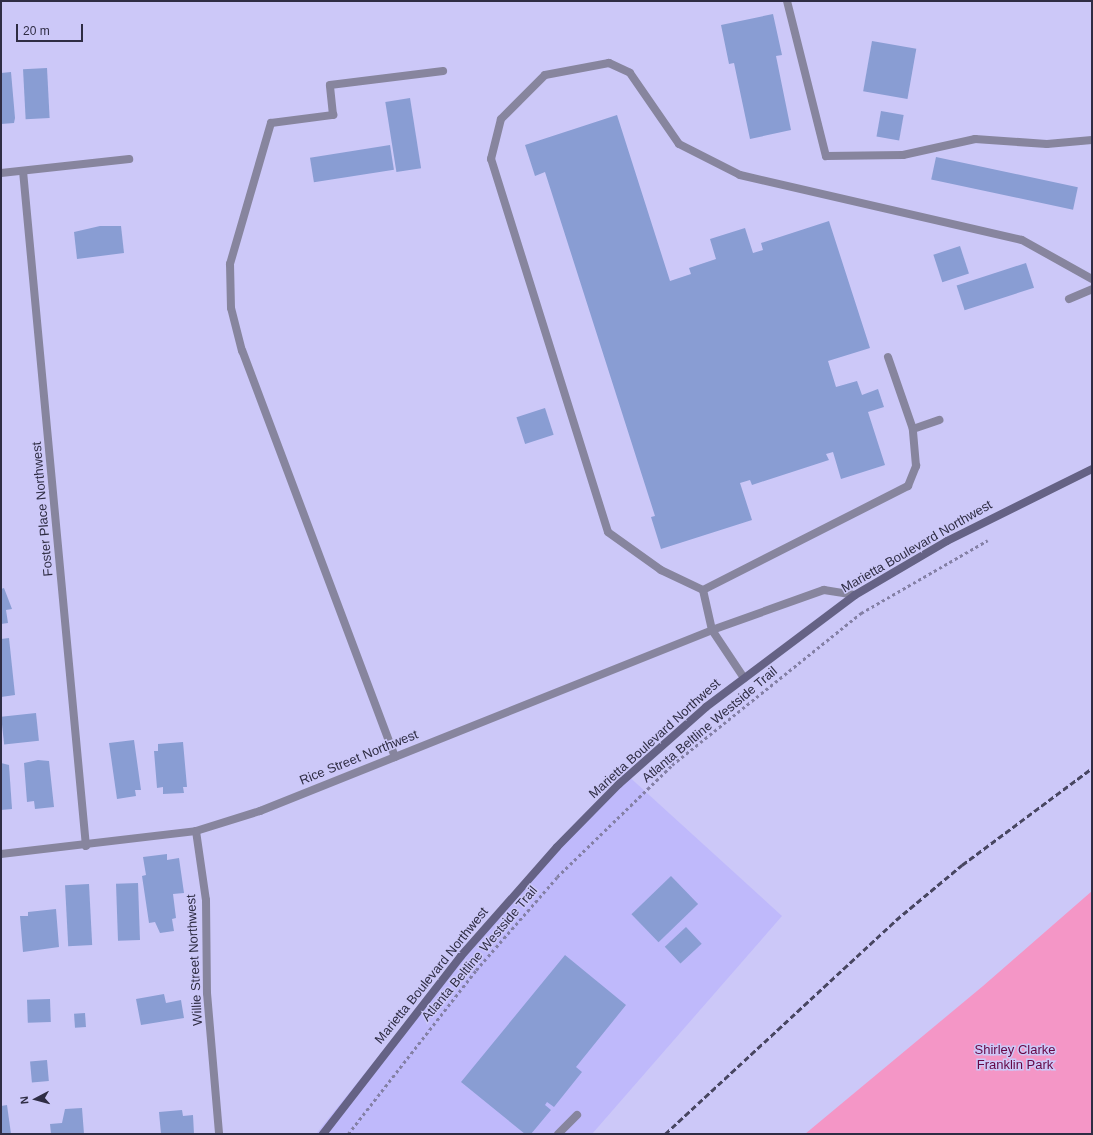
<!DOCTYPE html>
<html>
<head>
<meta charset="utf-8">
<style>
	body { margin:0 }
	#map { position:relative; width:1093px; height:1135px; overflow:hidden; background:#ccc8f8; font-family:Helvetica,sans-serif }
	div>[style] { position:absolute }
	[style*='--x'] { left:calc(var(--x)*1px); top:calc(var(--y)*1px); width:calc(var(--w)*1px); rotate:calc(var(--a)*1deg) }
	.built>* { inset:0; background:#bfb9fb }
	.green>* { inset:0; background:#f496c6 }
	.building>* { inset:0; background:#899dd3; transform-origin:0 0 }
	.path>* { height:2.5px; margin-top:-1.25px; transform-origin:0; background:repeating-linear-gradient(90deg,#8480a5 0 3px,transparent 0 6px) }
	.lane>* { height:8px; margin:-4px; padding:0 4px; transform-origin:4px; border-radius:4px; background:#87859e }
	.street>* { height:8px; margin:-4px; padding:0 4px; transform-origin:4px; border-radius:4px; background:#87859e }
	.secondary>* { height:8px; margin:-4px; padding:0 4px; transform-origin:4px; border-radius:4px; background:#656285 }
	.rail>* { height:3px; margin-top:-1.5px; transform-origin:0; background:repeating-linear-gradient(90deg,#484661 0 6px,transparent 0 9px) }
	span { translate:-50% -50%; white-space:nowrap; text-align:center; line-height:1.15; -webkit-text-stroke:3px #ccc8f8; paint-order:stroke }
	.street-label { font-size:13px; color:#2f2d44 }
	.park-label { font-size:13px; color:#660644 }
	.frame { position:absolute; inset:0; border:2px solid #2f2d44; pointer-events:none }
	.north { position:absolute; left:16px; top:1079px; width:40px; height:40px; -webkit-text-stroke:3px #ccc8f8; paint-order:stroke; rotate:264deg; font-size:11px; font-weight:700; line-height:16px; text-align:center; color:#2f2d44 }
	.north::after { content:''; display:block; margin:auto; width:14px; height:18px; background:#2f2d44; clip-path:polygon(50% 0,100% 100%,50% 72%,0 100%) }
	.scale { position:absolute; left:16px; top:24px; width:67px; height:18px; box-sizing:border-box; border:2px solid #2f2d44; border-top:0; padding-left:5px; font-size:12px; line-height:14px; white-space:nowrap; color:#2f2d44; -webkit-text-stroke:3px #ccc8f8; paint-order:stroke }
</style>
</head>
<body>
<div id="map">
	<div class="built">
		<div style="clip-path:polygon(625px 773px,782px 916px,592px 1134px,316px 1134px,479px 931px)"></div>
	</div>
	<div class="green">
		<div style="clip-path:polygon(1092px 891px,1092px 1134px,805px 1134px,983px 986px)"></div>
	</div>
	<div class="building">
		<div style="clip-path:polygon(773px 14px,782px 55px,776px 56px,791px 130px,750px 139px,734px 63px,729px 64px,721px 25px)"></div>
		<div style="left:872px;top:41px;width:45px;height:51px;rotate:10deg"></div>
		<div style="left:47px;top:68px;width:50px;height:24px;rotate:87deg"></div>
		<div style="clip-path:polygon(11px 72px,15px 118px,14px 123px,1px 124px,1px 73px)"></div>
		<div style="left:410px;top:98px;width:71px;height:25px;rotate:81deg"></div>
		<div style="left:881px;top:111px;width:23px;height:26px;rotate:10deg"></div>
		<div style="clip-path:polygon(617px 115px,670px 281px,691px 274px,689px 268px,716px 259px,710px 239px,745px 228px,753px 253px,763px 250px,761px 243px,829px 221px,870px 348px,828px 361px,836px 387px,857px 381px,862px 395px,878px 389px,884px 407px,868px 412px,885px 465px,841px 479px,833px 452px,826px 454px,829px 460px,752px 485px,750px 480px,740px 483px,752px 520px,661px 549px,651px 517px,655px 516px,545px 172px,535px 176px,525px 145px)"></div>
		<div style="left:390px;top:145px;width:25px;height:81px;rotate:81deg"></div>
		<div style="left:936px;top:157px;width:145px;height:23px;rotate:12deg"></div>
		<div style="clip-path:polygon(100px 226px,121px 226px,124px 253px,77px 259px,74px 232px)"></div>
		<div style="left:960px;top:246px;width:29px;height:28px;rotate:72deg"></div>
		<div style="left:1026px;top:263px;width:26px;height:73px;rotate:72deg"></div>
		<div style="left:545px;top:408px;width:28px;height:30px;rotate:72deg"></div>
		<div style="clip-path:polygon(4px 588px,12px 609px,6px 610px,8px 623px,1px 624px,1px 589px)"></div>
		<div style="clip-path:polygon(9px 638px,15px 695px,1px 697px,1px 639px)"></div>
		<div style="left:36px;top:713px;width:28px;height:35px;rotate:84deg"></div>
		<div style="clip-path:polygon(134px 740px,141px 790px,135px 790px,136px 796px,117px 799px,109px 743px)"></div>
		<div style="clip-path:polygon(183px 742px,187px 787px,183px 787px,184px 793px,163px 794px,163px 787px,157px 788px,154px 751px,158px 751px,158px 744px)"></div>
		<div style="clip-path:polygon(38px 760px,49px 761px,54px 807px,35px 809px,34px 801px,27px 802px,24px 763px)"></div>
		<div style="clip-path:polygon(1px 763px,9px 765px,12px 809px,1px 810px)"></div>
		<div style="clip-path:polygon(167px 854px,167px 860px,179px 858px,184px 893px,173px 894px,176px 918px,172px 919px,174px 931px,160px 933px,155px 922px,149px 923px,142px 876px,146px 875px,143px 857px)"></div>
		<div style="left:671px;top:876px;width:39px;height:55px;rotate:46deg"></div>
		<div style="left:138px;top:883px;width:57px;height:22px;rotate:88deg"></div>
		<div style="left:89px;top:884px;width:61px;height:24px;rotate:87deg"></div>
		<div style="clip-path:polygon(56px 909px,59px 947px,23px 952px,20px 916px,28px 916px,28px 912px)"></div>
		<div style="left:686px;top:927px;width:23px;height:29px;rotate:47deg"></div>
		<div style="clip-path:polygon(565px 955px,626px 1005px,576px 1067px,582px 1072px,554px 1107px,547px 1102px,545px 1105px,551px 1110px,531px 1134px,525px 1134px,461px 1082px)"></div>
		<div style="clip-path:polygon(164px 994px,166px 1003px,181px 1000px,184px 1018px,141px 1025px,136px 999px)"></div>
		<div style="left:50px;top:999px;width:23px;height:23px;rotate:88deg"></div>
		<div style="left:85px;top:1013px;width:14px;height:11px;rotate:86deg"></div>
		<div style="left:47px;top:1060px;width:21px;height:17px;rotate:85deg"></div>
		<div style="clip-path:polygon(7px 1105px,11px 1134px,1px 1134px,1px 1106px)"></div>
		<div style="clip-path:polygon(82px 1108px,84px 1134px,51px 1134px,50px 1124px,62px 1123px,65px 1109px)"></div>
		<div style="clip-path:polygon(182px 1110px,183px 1116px,193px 1115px,194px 1134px,161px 1134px,159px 1112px)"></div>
	</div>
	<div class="path">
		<div style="--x:348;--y:1134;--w:208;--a:-52"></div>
		<div style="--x:476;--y:970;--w:123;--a:-48.9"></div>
		<div style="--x:557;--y:877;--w:161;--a:-44.2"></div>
		<div style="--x:672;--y:765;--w:243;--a:-38.8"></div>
		<div style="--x:861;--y:613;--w:146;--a:-29.9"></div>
	</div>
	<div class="lane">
		<div style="--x:787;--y:1;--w:160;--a:75.9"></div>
		<div style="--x:826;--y:156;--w:77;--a:-0.7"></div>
		<div style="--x:903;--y:155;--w:74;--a:-12.5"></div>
		<div style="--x:975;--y:139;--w:72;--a:4"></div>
		<div style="--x:1047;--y:144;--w:45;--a:-5.1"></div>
		<div style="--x:1069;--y:299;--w:25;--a:-23"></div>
		<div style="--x:888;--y:357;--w:76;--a:70.9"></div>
		<div style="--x:913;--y:429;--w:28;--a:-19"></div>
		<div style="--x:703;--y:590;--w:230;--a:-26.9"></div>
		<div style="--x:908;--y:486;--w:22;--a:-68"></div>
		<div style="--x:916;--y:466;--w:37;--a:-95"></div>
		<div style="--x:712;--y:630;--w:41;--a:-102.7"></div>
		<div style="--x:703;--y:590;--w:47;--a:-154.5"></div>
		<div style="--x:661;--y:570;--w:65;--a:-144.4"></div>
		<div style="--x:608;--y:532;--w:391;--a:-107.4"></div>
		<div style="--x:491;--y:159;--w:41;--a:-76"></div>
		<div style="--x:501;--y:119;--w:62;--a:-45"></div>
		<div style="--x:545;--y:75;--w:65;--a:-10.6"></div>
		<div style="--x:609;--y:63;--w:23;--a:25"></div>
		<div style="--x:630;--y:73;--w:86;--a:55.4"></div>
		<div style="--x:679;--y:144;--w:68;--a:26.9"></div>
		<div style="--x:740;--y:175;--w:289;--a:13"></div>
		<div style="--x:1022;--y:240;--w:80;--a:29.1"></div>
		<div style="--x:395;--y:757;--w:434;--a:-110.6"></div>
		<div style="--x:242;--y:351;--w:44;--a:-104.3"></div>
		<div style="--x:231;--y:308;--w:44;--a:-91.3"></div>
		<div style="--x:230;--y:264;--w:147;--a:-73.8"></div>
		<div style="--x:271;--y:123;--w:63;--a:-7.4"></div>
		<div style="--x:333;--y:115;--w:30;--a:-96"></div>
		<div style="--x:330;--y:85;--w:114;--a:-7.1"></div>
		<div style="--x:558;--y:1134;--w:27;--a:-45"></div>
	</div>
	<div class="street">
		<div style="--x:23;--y:171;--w:678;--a:84.67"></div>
		<div style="--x:1;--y:173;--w:129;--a:-6.2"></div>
		<div style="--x:712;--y:630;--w:119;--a:-19.7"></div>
		<div style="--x:824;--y:590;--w:31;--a:9"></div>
		<div style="--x:196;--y:831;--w:70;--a:81.8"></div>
		<div style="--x:206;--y:900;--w:93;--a:89.4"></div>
		<div style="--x:207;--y:993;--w:142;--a:85.1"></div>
		<div style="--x:1;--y:854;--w:196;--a:-6.7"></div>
		<div style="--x:196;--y:831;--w:67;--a:-17.4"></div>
		<div style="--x:260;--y:811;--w:487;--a:-21.8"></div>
		<div style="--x:712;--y:630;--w:58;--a:56.3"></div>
	</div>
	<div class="secondary">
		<div style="--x:323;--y:1134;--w:225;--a:-52.2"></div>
		<div style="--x:461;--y:956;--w:145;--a:-48.6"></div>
		<div style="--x:557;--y:847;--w:88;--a:-45.5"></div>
		<div style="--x:619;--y:784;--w:116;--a:-41.5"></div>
		<div style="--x:706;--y:707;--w:186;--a:-36.9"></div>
		<div style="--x:855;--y:595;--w:107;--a:-30.4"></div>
		<div style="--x:947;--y:541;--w:162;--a:-26.4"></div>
	</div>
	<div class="rail">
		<div style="--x:665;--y:1134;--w:315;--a:-42.8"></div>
		<div style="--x:896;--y:920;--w:86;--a:-39.8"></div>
		<div style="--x:962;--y:865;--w:162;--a:-36.7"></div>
	</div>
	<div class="street-label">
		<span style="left:43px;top:509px;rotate:-95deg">Foster Place Northwest</span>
		<span style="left:917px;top:547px;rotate:-30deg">Marietta Boulevard Northwest</span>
		<span style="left:710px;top:725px;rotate:-40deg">Atlanta Beltline Westside Trail</span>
		<span style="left:655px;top:739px;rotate:-42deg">Marietta Boulevard Northwest</span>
		<span style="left:359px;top:758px;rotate:-22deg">Rice Street Northwest</span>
		<span style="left:480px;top:954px;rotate:-50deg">Atlanta Beltline Westside Trail</span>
		<span style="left:195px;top:960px;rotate:-93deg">Willie Street Northwest</span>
		<span style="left:432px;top:976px;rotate:-51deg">Marietta Boulevard Northwest</span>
	</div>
	<div class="park-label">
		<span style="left:1015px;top:1058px">Shirley Clarke<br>Franklin Park</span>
	</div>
	<div class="frame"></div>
	<div class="north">N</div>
	<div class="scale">20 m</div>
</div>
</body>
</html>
